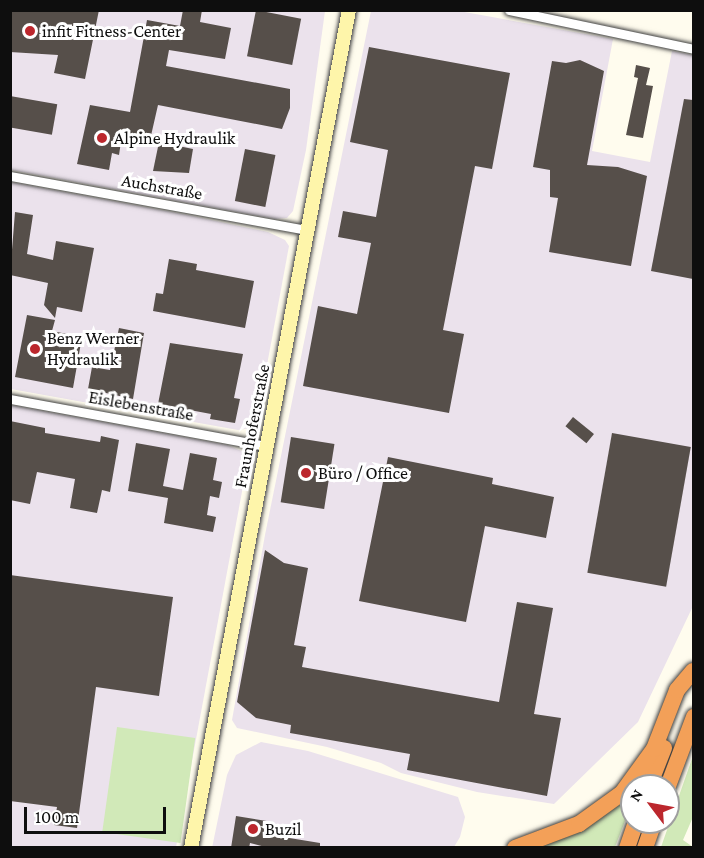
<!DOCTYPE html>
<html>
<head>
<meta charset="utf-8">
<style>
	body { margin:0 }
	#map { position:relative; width:704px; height:858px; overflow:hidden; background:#fffcee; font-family:"Crimson Pro",serif }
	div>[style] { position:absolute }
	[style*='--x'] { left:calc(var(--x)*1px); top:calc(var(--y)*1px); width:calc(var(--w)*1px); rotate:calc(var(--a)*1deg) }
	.industrial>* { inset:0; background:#ebe2ec }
	.green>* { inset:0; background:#d1e9b8; transform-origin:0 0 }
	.building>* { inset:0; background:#564f4a; transform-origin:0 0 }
	.roads { filter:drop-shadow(0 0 2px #414141) drop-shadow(0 0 2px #414141) }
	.street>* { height:9px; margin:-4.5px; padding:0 4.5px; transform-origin:4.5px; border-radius:4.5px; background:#fff }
	.secondary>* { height:14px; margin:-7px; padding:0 7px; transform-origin:7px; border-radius:7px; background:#fef5aa }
	.highway>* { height:16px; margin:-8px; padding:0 8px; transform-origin:8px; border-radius:8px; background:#f3a058 }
	.dots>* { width:16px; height:16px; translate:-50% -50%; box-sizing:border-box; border:3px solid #fff; border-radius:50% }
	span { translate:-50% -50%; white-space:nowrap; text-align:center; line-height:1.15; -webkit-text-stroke:6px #fff; paint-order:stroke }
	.poi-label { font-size:18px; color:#0e0e0e }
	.left { translate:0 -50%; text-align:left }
	.street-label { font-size:18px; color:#0e0e0e }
	.frame { position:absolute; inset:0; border:12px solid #0e0e0e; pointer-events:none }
	.north { position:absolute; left:620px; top:774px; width:60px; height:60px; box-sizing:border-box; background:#fff; border:2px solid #9f9f9f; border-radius:50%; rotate:302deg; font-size:16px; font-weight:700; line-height:24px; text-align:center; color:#0e0e0e }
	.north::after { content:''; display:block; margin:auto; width:21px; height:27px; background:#bc272d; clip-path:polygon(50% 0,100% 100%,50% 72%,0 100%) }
	.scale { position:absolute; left:24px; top:807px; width:142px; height:27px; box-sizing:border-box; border:3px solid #0e0e0e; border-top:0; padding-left:8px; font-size:18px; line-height:21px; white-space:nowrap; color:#0e0e0e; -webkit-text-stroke:4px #fff; paint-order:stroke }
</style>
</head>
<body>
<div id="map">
	<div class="industrial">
		<div style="clip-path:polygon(10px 11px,325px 11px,306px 150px,293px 211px,287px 218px,275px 219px,11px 170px)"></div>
		<div style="clip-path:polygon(371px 11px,459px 11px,613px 39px,592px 151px,650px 162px,672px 51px,693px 55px,693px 606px,638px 722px,554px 804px,477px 792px,401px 773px,381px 763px,327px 747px,237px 728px,232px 720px,265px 535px)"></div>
		<div style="clip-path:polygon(10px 182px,188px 215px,268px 232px,285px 240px,289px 246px,257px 419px,251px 428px,238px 430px,11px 389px)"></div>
		<div style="clip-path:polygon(10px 405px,227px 445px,249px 454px,176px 847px,11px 847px)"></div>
		<div style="clip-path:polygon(261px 742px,308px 751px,458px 797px,465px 817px,460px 837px,454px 847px,212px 848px,227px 775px,236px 755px)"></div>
	</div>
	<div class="green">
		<div style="left:117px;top:727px;width:79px;height:106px;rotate:8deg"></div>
		<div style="clip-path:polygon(693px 756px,693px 817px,683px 840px,693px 847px,661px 847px)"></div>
		<div style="clip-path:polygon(632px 791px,632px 803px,615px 847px,531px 848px)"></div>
	</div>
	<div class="building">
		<div style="clip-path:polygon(10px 10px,99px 10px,85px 79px,54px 73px,58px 55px,10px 52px)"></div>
		<div style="clip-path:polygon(183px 10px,202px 10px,200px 22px,231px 28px,225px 59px,169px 50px,166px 66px,290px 89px,290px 108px,282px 129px,158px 105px,150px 140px,122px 135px,119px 155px,112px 153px,109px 170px,77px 164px,90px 105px,130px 112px,147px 20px,180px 26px)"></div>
		<div style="left:256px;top:10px;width:46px;height:47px;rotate:11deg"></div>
		<div style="clip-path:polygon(369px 47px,510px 73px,492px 169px,475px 166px,443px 330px,464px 334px,449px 413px,303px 386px,318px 306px,357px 314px,371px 243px,338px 237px,343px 211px,376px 217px,388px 150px,350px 142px)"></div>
		<div style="clip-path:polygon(580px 60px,604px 71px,587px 165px,618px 167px,647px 176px,631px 266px,549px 252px,558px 198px,550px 197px,550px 170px,533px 167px,552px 61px,566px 63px)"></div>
		<div style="clip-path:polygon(636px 65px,650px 68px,646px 85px,653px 86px,643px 138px,626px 135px,638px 78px,634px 77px)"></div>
		<div style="left:10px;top:96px;width:48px;height:31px;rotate:10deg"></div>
		<div style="clip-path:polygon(684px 99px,693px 100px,693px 279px,651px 271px)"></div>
		<div style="clip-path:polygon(159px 142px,193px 149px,189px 173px,153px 171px)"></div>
		<div style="left:245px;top:149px;width:31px;height:53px;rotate:11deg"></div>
		<div style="clip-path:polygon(15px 212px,33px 215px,27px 254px,53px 260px,56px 241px,94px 248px,82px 312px,57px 307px,55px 318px,44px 305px,48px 283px,10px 275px)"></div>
		<div style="clip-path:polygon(169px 259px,197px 264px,196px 270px,254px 281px,245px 328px,153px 311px,156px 293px,163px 294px)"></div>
		<div style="clip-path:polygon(27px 315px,55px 320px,52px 331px,82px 337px,73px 388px,15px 377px)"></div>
		<div style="clip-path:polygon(119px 328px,144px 333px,133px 399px,88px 389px,92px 367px,110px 370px)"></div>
		<div style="clip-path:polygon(170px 343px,243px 354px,234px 398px,240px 399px,235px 423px,210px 419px,211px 414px,158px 404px)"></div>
		<div style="left:573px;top:417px;width:27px;height:12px;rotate:39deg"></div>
		<div style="clip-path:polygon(10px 421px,45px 428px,45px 433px,100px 442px,101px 436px,119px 440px,110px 492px,102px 490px,97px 513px,70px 508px,75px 479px,37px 472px,30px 504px,10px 500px)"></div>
		<div style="left:612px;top:433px;width:80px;height:142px;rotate:10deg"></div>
		<div style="left:291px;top:437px;width:44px;height:66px;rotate:9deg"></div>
		<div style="clip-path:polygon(136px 443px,170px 449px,163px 486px,183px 490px,190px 453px,217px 458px,213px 480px,222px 482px,219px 498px,210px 496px,207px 515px,216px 517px,213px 532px,164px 523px,168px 498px,128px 491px)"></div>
		<div style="clip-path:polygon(388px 457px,493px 478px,492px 484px,554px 497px,546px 538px,485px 526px,466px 622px,359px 601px)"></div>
		<div style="clip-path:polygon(265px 550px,284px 563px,308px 568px,294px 645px,306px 647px,302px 667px,499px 702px,517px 602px,553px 608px,534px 714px,561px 718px,547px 796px,407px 770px,410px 754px,290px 733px,291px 725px,256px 718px,237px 702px)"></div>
		<div style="clip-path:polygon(10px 575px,173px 597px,159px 696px,96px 687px,77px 828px,54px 825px,57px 807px,10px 801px)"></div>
		<div style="clip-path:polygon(236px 816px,273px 822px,271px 835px,320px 843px,320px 848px,269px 848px,250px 843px,249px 848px,231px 848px)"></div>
	</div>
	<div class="roads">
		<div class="street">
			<div style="--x:509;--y:10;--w:189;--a:11.9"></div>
			<div style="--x:10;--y:176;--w:302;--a:10.3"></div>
			<div style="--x:10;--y:399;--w:260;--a:10.4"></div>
		</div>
		<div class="secondary">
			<div style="--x:191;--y:848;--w:853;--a:-79.32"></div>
		</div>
		<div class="highway">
			<div style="--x:649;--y:786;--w:41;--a:-68.5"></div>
			<div style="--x:668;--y:786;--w:74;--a:-69.4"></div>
			<div style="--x:515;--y:848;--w:68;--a:-20.6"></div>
			<div style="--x:579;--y:824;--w:53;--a:-35.8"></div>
			<div style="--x:622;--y:793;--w:54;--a:-54"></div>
			<div style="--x:654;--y:749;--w:63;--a:-68.7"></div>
			<div style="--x:677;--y:690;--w:25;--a:-50"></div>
			<div style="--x:627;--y:848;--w:28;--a:-71"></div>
			<div style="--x:645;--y:848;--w:28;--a:-71"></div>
		</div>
	</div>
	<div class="dots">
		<div style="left:30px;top:31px;background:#bc272d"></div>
		<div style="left:102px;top:138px;background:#bc272d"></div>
		<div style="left:35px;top:349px;background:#bc272d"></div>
		<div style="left:306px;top:473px;background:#bc272d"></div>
		<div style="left:253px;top:829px;background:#bc272d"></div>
	</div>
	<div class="poi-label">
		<span class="left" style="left:42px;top:31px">infit Fitness-Center</span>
		<span class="left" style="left:114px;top:138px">Alpine Hydraulik</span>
		<span class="left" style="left:47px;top:349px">Benz Werner<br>Hydraulik</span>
		<span class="left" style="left:318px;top:473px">Büro / Office</span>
		<span class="left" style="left:265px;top:829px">Buzil</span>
	</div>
	<div class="street-label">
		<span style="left:162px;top:187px;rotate:10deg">Auchstraße</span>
		<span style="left:141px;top:406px;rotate:10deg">Eislebenstraße</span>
		<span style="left:252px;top:426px;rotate:-79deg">Fraunhoferstraße</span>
	</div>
	<div class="frame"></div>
	<div class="north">N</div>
	<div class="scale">100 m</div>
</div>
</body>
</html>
